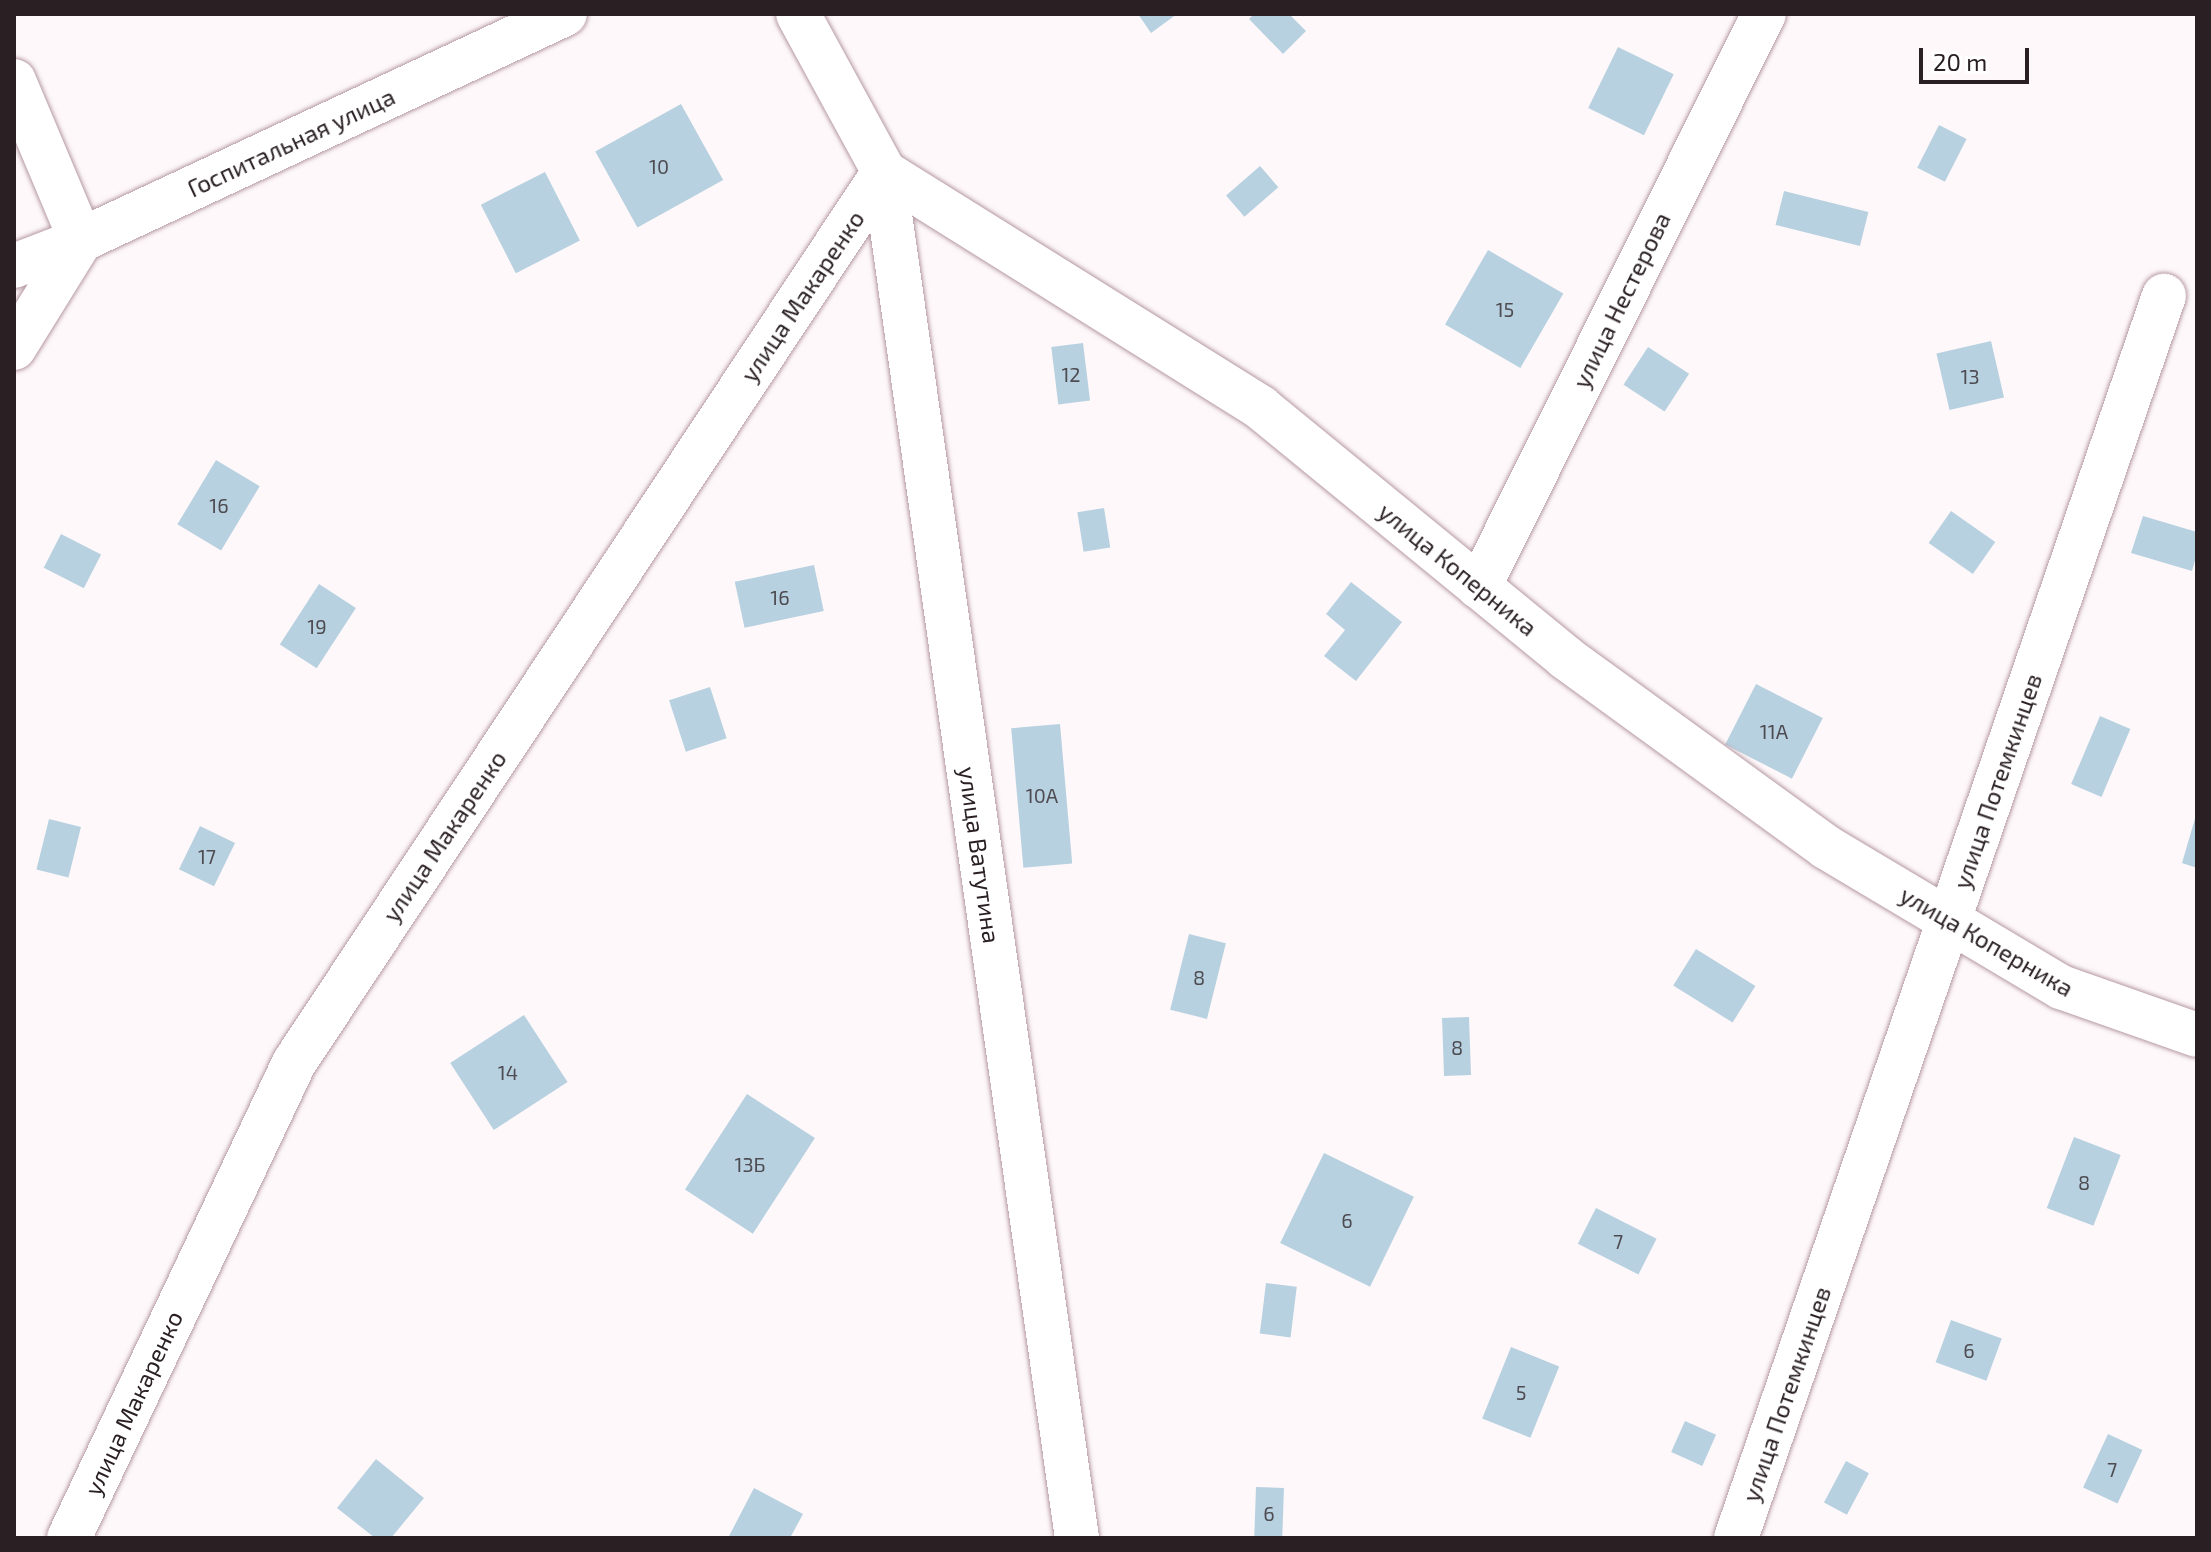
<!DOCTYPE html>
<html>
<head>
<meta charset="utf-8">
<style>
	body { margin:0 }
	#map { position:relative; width:2211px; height:1552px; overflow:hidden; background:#fef8fa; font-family:"Exo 2",sans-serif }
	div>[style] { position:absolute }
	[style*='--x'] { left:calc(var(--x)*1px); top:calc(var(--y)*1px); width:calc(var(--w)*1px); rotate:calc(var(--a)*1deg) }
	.building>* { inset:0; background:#b8d1e0; transform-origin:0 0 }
	.roads { filter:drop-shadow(0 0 2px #b599a1) drop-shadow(0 0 2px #b599a1) }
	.minor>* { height:44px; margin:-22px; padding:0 22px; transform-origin:22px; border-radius:22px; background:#fff }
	span { translate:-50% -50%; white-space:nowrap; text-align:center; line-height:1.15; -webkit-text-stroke:6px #fff; paint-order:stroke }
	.number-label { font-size:20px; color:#4e4c52 }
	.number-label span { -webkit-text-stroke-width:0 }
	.street-label { font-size:24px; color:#2a2023 }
	.frame { position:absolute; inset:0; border:16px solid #2a2023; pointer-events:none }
	.scale { position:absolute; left:1919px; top:48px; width:110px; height:36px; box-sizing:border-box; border:4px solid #2a2023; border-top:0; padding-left:10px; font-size:24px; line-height:28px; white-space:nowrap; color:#2a2023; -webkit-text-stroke:6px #fff; paint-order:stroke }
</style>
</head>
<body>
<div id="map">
	<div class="building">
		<div style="clip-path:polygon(1138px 14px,1177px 14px,1151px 33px)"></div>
		<div style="clip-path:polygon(1254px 14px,1289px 14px,1306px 31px,1283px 54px,1249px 19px)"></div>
		<div style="left:1618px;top:47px;width:62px;height:68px;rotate:26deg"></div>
		<div style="left:681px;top:104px;width:87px;height:98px;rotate:61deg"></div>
		<div style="left:1939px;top:125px;width:31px;height:48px;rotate:27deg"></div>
		<div style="left:1260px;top:166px;width:28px;height:45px;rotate:49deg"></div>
		<div style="left:545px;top:172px;width:77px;height:72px;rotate:63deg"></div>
		<div style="left:1784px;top:191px;width:87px;height:35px;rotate:14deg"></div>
		<div style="left:1488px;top:250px;width:87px;height:86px;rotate:30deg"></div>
		<div style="left:1991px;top:341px;width:58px;height:56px;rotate:77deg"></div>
		<div style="left:1083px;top:343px;width:58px;height:32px;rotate:83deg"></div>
		<div style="left:1648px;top:347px;width:49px;height:45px;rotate:33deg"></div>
		<div style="left:216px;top:460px;width:51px;height:75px;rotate:31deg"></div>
		<div style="left:1104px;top:508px;width:40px;height:27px;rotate:81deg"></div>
		<div style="left:1951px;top:511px;width:54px;height:39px;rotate:35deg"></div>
		<div style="clip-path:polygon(2143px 516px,2197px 532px,2197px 554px,2192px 571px,2131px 553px)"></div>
		<div style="left:61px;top:534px;width:45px;height:38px;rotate:27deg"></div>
		<div style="left:814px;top:565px;width:47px;height:81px;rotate:78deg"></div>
		<div style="clip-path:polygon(1351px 582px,1402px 622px,1356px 681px,1324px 656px,1345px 630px,1326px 614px)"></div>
		<div style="left:319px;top:584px;width:44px;height:72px;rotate:33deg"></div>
		<div style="left:1756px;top:684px;width:75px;height:68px;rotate:27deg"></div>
		<div style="left:710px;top:687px;width:54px;height:43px;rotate:72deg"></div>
		<div style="left:2100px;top:716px;width:33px;height:74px;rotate:23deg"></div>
		<div style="left:1060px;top:724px;width:140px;height:49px;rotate:85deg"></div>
		<div style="clip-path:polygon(2196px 815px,2197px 815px,2197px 868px,2182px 863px)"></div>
		<div style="left:49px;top:819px;width:33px;height:52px;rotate:14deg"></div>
		<div style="left:200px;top:826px;width:39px;height:48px;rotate:26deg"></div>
		<div style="left:1189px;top:934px;width:38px;height:78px;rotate:14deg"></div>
		<div style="left:1696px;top:949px;width:70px;height:43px;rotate:32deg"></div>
		<div style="left:524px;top:1015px;width:80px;height:88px;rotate:57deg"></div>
		<div style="left:1469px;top:1017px;width:58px;height:27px;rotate:88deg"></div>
		<div style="left:747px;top:1094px;width:81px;height:114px;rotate:33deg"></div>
		<div style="left:2074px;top:1137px;width:50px;height:76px;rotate:21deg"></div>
		<div style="left:1324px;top:1153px;width:100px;height:100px;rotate:26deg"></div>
		<div style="left:1596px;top:1208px;width:68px;height:40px;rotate:27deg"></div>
		<div style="left:1266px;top:1283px;width:31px;height:51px;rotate:7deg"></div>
		<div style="left:1951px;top:1320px;width:54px;height:45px;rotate:20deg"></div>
		<div style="left:1511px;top:1347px;width:52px;height:77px;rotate:22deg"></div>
		<div style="left:1685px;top:1421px;width:34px;height:34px;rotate:24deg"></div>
		<div style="left:2108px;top:1434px;width:38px;height:59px;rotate:25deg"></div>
		<div style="clip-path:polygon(376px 1459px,424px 1498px,391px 1538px,375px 1538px,337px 1508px)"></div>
		<div style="left:1846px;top:1461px;width:26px;height:47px;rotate:28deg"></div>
		<div style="left:1256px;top:1487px;width:28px;height:51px;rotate:2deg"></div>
		<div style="clip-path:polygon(754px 1488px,803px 1514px,790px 1538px,728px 1538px)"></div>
	</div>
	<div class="roads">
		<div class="minor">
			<div style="--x:798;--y:14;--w:180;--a:61.4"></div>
			<div style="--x:884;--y:172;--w:445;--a:32"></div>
			<div style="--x:1261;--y:408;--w:394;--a:39.3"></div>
			<div style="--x:1566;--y:658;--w:321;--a:36"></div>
			<div style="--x:1826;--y:847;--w:274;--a:30.8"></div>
			<div style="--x:2061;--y:987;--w:144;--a:19.4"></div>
			<div style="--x:14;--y:81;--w:173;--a:67.2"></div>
			<div style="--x:81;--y:240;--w:127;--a:121.8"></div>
			<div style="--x:884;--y:172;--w:1380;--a:81.96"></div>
			<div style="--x:14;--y:266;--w:72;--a:-21.2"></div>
			<div style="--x:81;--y:240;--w:534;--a:-25.03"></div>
			<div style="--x:1479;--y:587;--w:640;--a:-63.56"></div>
			<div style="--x:69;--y:1538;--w:526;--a:-64.65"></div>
			<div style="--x:294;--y:1063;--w:1069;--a:-56.49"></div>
			<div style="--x:1736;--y:1538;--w:1314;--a:-70.99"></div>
		</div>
	</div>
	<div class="number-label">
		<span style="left:659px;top:166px">10</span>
		<span style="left:1505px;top:309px">15</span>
		<span style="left:1071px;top:374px">12</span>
		<span style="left:1970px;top:376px">13</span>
		<span style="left:219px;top:505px">16</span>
		<span style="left:780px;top:597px">16</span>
		<span style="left:317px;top:626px">19</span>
		<span style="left:1774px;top:731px">11А</span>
		<span style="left:1042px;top:795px">10А</span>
		<span style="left:207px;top:856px">17</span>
		<span style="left:1199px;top:977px">8</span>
		<span style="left:1457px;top:1047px">8</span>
		<span style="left:508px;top:1072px">14</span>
		<span style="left:750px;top:1164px">13Б</span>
		<span style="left:2084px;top:1182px">8</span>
		<span style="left:1347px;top:1220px">6</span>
		<span style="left:1618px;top:1241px">7</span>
		<span style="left:1969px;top:1350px">6</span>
		<span style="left:1521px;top:1392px">5</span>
		<span style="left:2112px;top:1469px">7</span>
		<span style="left:1269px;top:1513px">6</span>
	</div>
	<div class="street-label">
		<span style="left:291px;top:142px;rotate:-25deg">Госпитальная улица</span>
		<span style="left:802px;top:296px;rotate:-56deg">улица Макаренко</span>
		<span style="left:1621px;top:300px;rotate:-64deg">улица Нестерова</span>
		<span style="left:1458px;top:569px;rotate:39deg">улица Коперника</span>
		<span style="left:1997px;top:781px;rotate:-71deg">улица Потемкинцев</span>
		<span style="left:444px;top:836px;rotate:-56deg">улица Макаренко</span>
		<span style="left:980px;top:855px;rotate:82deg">улица Ватутина</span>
		<span style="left:1987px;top:941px;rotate:30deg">улица Коперника</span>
		<span style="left:1786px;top:1394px;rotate:-71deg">улица Потемкинцев</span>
		<span style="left:133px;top:1403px;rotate:-65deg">улица Макаренко</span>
	</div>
	<div class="frame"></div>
	<div class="scale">20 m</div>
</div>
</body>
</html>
